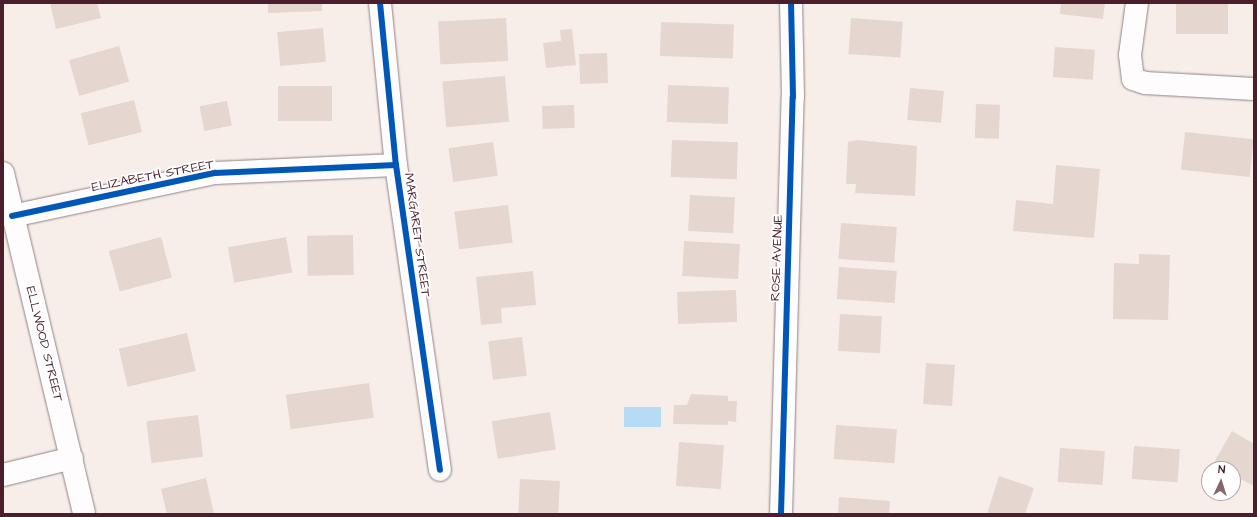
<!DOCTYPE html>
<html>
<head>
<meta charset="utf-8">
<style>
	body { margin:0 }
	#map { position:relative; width:1257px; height:517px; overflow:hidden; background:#f7eeea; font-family:"Architects Daughter",sans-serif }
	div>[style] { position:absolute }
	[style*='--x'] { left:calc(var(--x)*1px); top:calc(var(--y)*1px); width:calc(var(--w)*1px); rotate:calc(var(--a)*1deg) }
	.water>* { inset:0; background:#b6dcf5; transform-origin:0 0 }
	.building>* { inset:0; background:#e5d6d0; transform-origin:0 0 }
	.roads { filter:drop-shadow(0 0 1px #908484) drop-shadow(0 0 1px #908484) }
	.minor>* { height:22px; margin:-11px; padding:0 11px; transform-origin:11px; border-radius:11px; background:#fefcfc }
	.tertiary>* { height:22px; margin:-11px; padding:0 11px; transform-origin:11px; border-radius:11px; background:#fefcfc }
	.cycleway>* { height:6px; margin:-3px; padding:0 3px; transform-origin:3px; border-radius:3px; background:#0057b8 }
	span { translate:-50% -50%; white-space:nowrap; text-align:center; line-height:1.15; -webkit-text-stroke:3.5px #fff; paint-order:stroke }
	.street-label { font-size:13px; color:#4a1f2b }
	.frame { position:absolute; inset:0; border:4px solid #4a1f2b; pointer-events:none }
	.north { position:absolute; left:1201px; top:461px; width:40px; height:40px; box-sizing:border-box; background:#fff; border:1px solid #b7a5aa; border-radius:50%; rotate:4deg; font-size:11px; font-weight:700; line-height:16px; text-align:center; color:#4a1f2b }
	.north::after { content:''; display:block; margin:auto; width:14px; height:18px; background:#87676e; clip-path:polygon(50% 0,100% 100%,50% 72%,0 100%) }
</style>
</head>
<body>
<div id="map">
	<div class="water">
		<div style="left:624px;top:407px;width:37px;height:20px"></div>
	</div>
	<div class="building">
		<div style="clip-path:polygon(50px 3px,97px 3px,101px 18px,56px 29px)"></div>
		<div style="clip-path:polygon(268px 3px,322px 3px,322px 11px,268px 13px)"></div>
		<div style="clip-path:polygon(1061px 3px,1105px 3px,1103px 19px,1060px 14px)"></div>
		<div style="left:1176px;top:3px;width:52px;height:31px"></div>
		<div style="left:506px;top:18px;width:43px;height:68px;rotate:87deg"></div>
		<div style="left:851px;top:18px;width:52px;height:36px;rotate:4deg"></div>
		<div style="left:661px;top:22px;width:73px;height:34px;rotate:2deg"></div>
		<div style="left:323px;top:28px;width:34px;height:46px;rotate:85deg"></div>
		<div style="clip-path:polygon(572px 29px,576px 65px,546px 68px,543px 43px,561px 41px,560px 30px)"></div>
		<div style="left:119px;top:46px;width:37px;height:52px;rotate:74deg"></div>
		<div style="left:1055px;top:47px;width:40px;height:30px;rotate:4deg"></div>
		<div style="left:607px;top:53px;width:30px;height:28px;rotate:88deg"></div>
		<div style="left:505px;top:76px;width:46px;height:63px;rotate:85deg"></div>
		<div style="left:668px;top:85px;width:61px;height:37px;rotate:2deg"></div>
		<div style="left:278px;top:86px;width:54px;height:35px"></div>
		<div style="left:910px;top:88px;width:34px;height:32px;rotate:5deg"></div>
		<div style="left:134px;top:100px;width:33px;height:55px;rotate:76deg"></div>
		<div style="left:227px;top:101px;width:25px;height:28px;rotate:79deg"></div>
		<div style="left:976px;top:104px;width:24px;height:34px;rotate:2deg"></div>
		<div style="left:574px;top:105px;width:23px;height:32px;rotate:88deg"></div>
		<div style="left:1185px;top:132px;width:69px;height:38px;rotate:6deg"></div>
		<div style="left:672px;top:140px;width:66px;height:37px;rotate:2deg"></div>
		<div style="clip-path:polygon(857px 140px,917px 146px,915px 196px,855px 193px,856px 184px,846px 184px,848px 142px)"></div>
		<div style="left:493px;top:142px;width:34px;height:45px;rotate:82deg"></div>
		<div style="clip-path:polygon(1056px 165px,1100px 169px,1094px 238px,1013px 231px,1016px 200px,1053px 204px)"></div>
		<div style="left:690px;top:195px;width:45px;height:36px;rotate:3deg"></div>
		<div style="left:508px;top:205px;width:38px;height:54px;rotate:83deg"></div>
		<div style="left:841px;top:223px;width:56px;height:36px;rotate:4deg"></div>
		<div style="left:353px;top:235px;width:40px;height:46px;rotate:89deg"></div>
		<div style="left:161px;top:237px;width:42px;height:54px;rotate:75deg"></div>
		<div style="left:286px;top:237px;width:36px;height:59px;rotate:80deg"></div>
		<div style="left:684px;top:241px;width:56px;height:35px;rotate:3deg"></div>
		<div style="clip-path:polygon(1139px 254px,1170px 255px,1168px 320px,1113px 319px,1114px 263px,1139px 264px)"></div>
		<div style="left:839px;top:267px;width:58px;height:32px;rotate:4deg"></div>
		<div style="clip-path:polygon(533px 271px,536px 305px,501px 308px,502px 323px,481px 325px,476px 277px)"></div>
		<div style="left:736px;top:290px;width:32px;height:59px;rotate:88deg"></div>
		<div style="left:840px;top:314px;width:42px;height:37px;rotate:3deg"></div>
		<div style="left:187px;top:333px;width:39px;height:70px;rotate:77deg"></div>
		<div style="left:522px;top:337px;width:39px;height:34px;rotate:83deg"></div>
		<div style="left:926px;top:363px;width:29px;height:41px;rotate:4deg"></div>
		<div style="left:369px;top:383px;width:35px;height:84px;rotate:82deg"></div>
		<div style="clip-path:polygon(691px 394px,728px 396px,728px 401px,737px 401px,736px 422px,728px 421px,728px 425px,673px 424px,674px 405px,687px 405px)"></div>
		<div style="left:550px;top:412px;width:38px;height:59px;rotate:81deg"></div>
		<div style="left:198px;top:415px;width:42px;height:52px;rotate:83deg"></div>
		<div style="left:836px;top:425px;width:61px;height:34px;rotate:4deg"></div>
		<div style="clip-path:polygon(1232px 431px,1254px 444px,1254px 486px,1233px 475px,1233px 469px,1213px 464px)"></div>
		<div style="left:679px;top:442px;width:45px;height:44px;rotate:4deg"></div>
		<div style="left:1134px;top:446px;width:46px;height:33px;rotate:4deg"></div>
		<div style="left:1060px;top:448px;width:45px;height:34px;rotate:4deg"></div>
		<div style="clip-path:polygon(999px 476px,1034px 488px,1025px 514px,987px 514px)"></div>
		<div style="clip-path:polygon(206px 478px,214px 514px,167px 514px,161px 489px)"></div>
		<div style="left:520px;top:479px;width:40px;height:35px;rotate:3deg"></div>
		<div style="clip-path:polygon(839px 497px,890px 501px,889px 514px,838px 514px)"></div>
	</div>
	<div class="roads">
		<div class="minor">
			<div style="--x:380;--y:3;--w:163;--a:84.4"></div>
			<div style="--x:396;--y:165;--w:308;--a:81.8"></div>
			<div style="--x:1137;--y:3;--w:52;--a:97.7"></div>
			<div style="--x:1130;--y:55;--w:24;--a:83"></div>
			<div style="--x:1133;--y:79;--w:13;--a:18"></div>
			<div style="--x:1145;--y:83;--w:109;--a:3.2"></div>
			<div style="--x:12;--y:216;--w:208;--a:-12"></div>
			<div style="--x:215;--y:173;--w:181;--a:-2.5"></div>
			<div style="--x:3;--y:475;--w:71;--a:-13.8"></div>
			<div style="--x:781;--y:514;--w:417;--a:-88.4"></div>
			<div style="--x:793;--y:97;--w:94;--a:-91.2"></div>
		</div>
		<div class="tertiary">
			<div style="--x:3;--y:173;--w:350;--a:76.6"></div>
		</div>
	</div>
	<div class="cycleway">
		<div style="--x:380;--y:3;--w:163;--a:84.4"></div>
		<div style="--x:396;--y:165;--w:308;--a:81.8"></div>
		<div style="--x:12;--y:216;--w:208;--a:-12"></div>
		<div style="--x:215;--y:173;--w:181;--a:-2.5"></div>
		<div style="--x:781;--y:514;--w:417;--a:-88.4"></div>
		<div style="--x:793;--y:97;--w:94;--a:-91.2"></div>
	</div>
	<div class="street-label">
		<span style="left:153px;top:176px;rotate:-11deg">ELIZABETH STREET</span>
		<span style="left:417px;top:235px;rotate:82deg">MARGARET STREET</span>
		<span style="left:777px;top:258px;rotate:-88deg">ROSE AVENUE</span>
		<span style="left:44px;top:344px;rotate:76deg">ELLWOOD STREET</span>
	</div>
	<div class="frame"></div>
	<div class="north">N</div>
</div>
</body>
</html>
